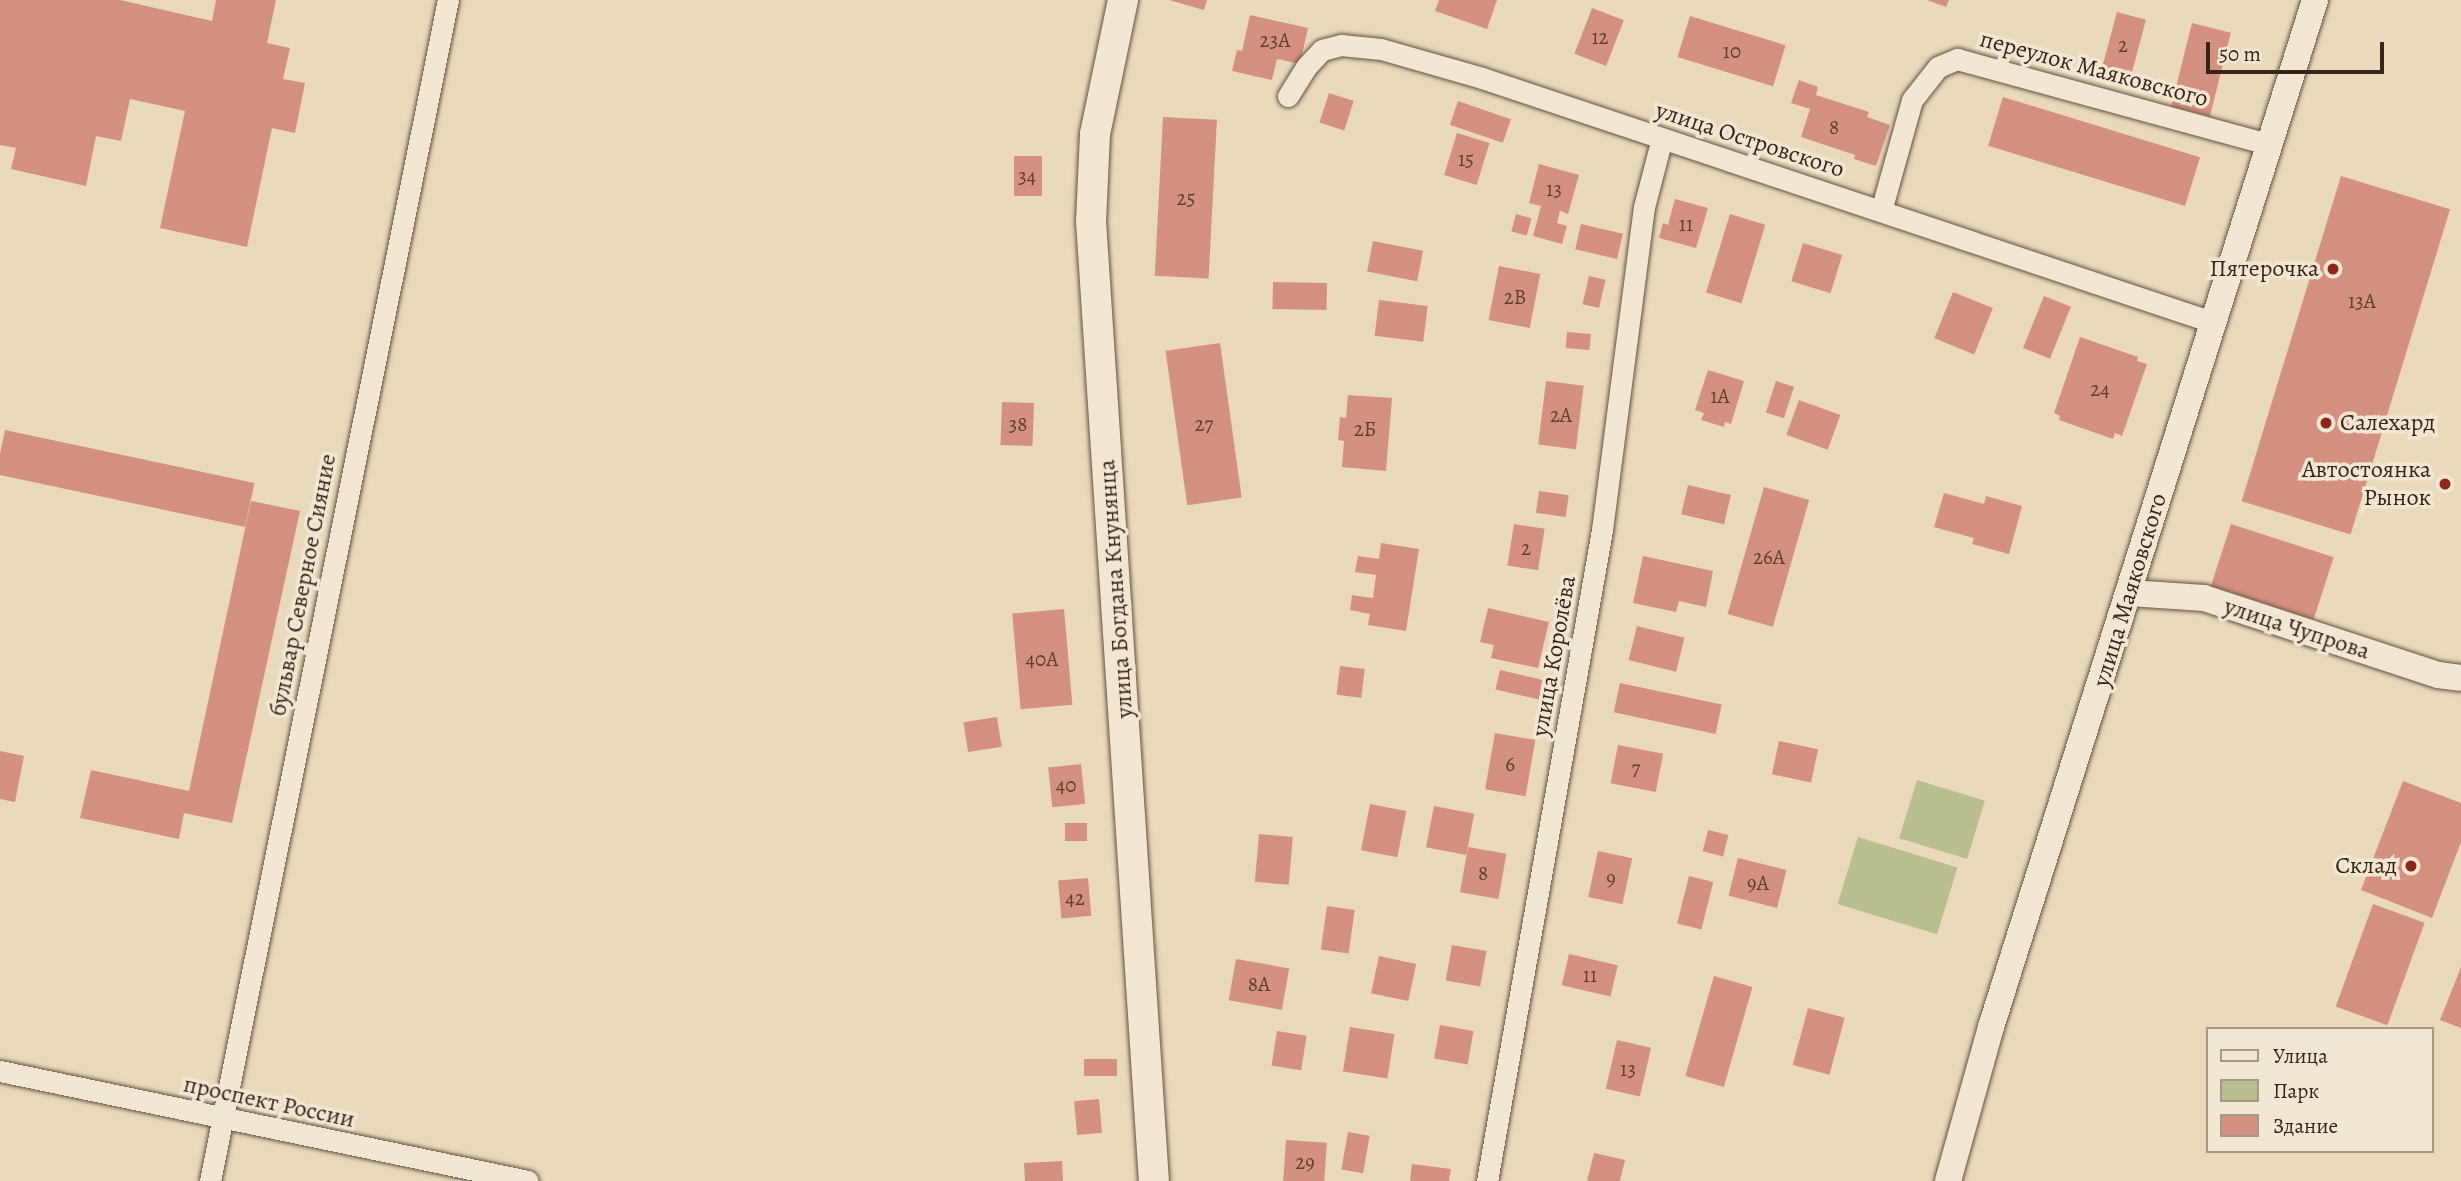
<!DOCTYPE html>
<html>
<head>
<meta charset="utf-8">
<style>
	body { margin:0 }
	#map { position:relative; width:2461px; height:1181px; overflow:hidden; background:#eadabb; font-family:Alegreya,serif }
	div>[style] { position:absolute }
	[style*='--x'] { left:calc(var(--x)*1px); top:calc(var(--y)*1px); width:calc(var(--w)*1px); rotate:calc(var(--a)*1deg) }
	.green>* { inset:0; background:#b9bf8e; transform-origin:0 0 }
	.building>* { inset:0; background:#d5917f; transform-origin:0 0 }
	.roads { filter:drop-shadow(0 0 2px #655242) drop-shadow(0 0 2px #655242) }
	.minor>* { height:21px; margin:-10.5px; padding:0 10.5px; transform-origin:10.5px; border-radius:10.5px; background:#f1e7d3 }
	.tertiary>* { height:26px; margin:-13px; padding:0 13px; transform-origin:13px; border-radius:13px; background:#f1e7d3 }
	.secondary>* { height:30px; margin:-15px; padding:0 15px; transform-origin:15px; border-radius:15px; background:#f1e7d3 }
	.dots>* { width:19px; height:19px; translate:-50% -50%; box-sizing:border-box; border:4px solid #f1e7d3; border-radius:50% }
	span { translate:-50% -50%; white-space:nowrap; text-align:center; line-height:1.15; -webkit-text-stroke:7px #f1e7d3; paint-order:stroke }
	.number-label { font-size:21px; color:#603f33 }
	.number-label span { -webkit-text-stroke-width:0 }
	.street-label { font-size:24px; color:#39241a }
	.poi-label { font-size:24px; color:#39241a }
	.right { translate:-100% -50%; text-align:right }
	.left { translate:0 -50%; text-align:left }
	.legend { position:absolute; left:2206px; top:1027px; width:228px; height:126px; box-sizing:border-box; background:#f1e7d3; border:2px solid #a79989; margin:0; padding:9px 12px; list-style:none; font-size:21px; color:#39241a }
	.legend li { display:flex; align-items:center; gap:14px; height:35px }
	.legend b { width:35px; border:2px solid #a79989 }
	.scale { position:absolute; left:2206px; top:42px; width:178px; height:32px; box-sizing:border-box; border:4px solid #39241a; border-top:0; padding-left:9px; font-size:21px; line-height:24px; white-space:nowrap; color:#39241a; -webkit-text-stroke:5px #f1e7d3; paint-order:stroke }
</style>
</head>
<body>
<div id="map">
	<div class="green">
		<div style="left:1917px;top:780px;width:71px;height:61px;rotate:17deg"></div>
		<div style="left:1858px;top:837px;width:104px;height:70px;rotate:17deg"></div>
	</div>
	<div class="building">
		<div style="clip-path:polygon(0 0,120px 0,212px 21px,216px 0,276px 0,267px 43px,290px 48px,283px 79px,305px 83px,295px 133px,272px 128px,247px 247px,160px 228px,185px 111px,130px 99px,121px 141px,96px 136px,86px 186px,11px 169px,16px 148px,0 145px)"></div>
		<div style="clip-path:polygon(1169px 0,1207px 0,1204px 10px)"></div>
		<div style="clip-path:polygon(1439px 0,1497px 0,1487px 29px,1435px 11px)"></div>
		<div style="clip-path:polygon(1927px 0,1949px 0,1946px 7px)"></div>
		<div style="left:1592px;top:8px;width:34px;height:49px;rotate:21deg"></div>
		<div style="left:2117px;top:12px;width:30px;height:60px;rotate:15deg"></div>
		<div style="clip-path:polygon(1250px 15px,1308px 28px,1300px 64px,1277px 59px,1272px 80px,1232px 71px,1237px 50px,1242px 51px)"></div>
		<div style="left:1690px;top:16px;width:100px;height:43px;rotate:17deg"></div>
		<div style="left:2192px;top:23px;width:40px;height:86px;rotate:14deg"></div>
		<div style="clip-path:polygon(1799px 80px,1818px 87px,1816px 95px,1869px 112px,1867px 117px,1890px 125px,1876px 166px,1854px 159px,1855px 155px,1801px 137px,1810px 109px,1791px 103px)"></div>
		<div style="left:1329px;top:93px;width:26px;height:31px;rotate:18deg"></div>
		<div style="left:2003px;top:97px;width:206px;height:51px;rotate:17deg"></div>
		<div style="left:1458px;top:101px;width:56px;height:25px;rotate:19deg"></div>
		<div style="left:1163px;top:117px;width:54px;height:159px;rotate:3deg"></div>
		<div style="left:1457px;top:133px;width:34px;height:44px;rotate:17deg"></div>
		<div style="left:1014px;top:156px;width:28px;height:40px"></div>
		<div style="clip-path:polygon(1539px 164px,1579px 175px,1568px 214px,1560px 211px,1557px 223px,1567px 226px,1562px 244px,1533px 236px,1541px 206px,1529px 203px)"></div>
		<div style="left:2341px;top:176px;width:114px;height:340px;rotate:17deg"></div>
		<div style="clip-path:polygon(1675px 199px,1708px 208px,1696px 248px,1659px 238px,1663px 223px,1668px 225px)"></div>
		<div style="left:1516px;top:214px;width:16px;height:18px;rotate:15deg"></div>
		<div style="left:1730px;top:214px;width:37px;height:82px;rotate:17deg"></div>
		<div style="left:1581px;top:224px;width:43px;height:26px;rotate:13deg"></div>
		<div style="left:1373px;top:241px;width:51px;height:31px;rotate:11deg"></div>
		<div style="left:1803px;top:243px;width:41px;height:40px;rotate:17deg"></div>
		<div style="left:1499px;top:266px;width:42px;height:55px;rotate:11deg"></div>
		<div style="left:1589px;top:276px;width:17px;height:29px;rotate:13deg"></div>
		<div style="left:1273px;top:282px;width:54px;height:27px;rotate:1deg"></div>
		<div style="left:1953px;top:292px;width:43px;height:50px;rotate:22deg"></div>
		<div style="left:2044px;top:296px;width:29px;height:56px;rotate:22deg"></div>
		<div style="left:1379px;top:300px;width:49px;height:36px;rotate:7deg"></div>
		<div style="left:1567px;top:332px;width:24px;height:16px;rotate:5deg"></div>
		<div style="clip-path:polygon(2080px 337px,2138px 357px,2137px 361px,2147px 364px,2122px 436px,2115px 433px,2113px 439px,2059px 420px,2060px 416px,2054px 413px)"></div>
		<div style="left:1220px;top:343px;width:156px;height:55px;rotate:82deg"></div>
		<div style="clip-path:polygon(1708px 370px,1744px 381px,1731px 424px,1725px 422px,1724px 427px,1701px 420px,1704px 413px,1695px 410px)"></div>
		<div style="left:1546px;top:381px;width:38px;height:64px;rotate:7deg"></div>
		<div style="left:1776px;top:381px;width:19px;height:33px;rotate:18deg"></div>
		<div style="clip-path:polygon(1348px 395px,1392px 398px,1386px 471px,1342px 467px,1344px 441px,1338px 440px,1340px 417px,1346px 418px)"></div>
		<div style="left:1799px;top:400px;width:44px;height:37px;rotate:20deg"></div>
		<div style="left:1002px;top:402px;width:32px;height:43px;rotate:2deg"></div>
		<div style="left:5px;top:430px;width:255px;height:45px;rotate:12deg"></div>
		<div style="left:1688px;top:485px;width:44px;height:30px;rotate:13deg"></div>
		<div style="left:1764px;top:487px;width:47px;height:132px;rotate:16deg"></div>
		<div style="left:1539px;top:491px;width:30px;height:22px;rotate:8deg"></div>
		<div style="clip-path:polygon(1944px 493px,1984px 504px,1986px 496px,2022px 506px,2009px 554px,1972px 544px,1974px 538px,1934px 527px)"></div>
		<div style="clip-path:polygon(251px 501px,300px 511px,232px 823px,184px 813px,179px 839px,80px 818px,91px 770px,189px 791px)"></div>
		<div style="left:1514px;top:524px;width:31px;height:42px;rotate:9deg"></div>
		<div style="left:2231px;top:524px;width:108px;height:65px;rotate:18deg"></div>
		<div style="clip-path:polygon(1381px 543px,1419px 549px,1406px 631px,1368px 625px,1370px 614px,1350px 610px,1352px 595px,1373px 598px,1376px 575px,1355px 572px,1358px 556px,1379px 559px)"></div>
		<div style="clip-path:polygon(1643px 556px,1713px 571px,1706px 607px,1679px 601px,1676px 612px,1633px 603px)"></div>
		<div style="clip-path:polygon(1488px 608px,1549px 622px,1538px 668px,1491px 658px,1494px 645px,1480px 642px)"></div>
		<div style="left:1064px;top:609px;width:96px;height:52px;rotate:85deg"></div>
		<div style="left:1637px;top:626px;width:49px;height:35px;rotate:14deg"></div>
		<div style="left:1340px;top:666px;width:25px;height:29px;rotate:7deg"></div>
		<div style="left:1500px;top:670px;width:54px;height:20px;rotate:13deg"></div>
		<div style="left:1620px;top:683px;width:104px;height:30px;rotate:12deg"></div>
		<div style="left:997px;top:717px;width:30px;height:34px;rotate:81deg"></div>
		<div style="left:1495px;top:733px;width:41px;height:57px;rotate:10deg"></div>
		<div style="left:1779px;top:741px;width:40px;height:34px;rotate:12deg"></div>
		<div style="left:1618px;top:745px;width:46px;height:39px;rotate:11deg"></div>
		<div style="clip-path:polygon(0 751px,24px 756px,15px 802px,0 799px)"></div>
		<div style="left:1081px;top:764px;width:40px;height:33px;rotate:84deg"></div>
		<div style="clip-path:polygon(2403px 781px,2461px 803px,2461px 842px,2432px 918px,2361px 890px)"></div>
		<div style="left:1370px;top:804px;width:37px;height:47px;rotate:11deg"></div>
		<div style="left:1434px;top:806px;width:41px;height:42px;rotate:11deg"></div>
		<div style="left:1065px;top:823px;width:22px;height:18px"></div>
		<div style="left:1708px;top:830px;width:21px;height:22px;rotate:14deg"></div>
		<div style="left:1259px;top:834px;width:34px;height:48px;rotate:5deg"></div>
		<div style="left:1468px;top:847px;width:39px;height:46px;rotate:10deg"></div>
		<div style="left:1598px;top:851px;width:35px;height:47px;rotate:12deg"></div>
		<div style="left:1738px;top:858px;width:50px;height:39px;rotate:14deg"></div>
		<div style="left:1689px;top:876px;width:25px;height:49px;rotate:14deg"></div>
		<div style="left:1088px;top:878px;width:38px;height:30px;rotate:85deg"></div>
		<div style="left:2373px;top:904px;width:55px;height:109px;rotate:20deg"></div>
		<div style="left:1327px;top:906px;width:28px;height:44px;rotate:8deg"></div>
		<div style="left:1452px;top:945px;width:35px;height:36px;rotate:10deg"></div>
		<div style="left:1569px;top:954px;width:50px;height:32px;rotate:13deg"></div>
		<div style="left:1379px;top:956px;width:38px;height:38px;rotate:12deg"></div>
		<div style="left:1236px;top:959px;width:54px;height:42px;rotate:10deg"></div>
		<div style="clip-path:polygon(2461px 967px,2461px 1028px,2440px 1020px)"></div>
		<div style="left:1714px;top:976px;width:40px;height:104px;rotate:16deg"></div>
		<div style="left:1808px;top:1008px;width:38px;height:59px;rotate:15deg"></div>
		<div style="left:1440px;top:1025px;width:34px;height:34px;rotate:10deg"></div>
		<div style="left:1350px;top:1027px;width:45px;height:45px;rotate:9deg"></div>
		<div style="left:1277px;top:1031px;width:30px;height:35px;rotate:9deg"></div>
		<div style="left:1617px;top:1040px;width:35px;height:50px;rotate:13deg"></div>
		<div style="left:1084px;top:1059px;width:33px;height:17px"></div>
		<div style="left:1099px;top:1099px;width:34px;height:25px;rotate:85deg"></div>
		<div style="left:1348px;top:1132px;width:22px;height:38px;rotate:10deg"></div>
		<div style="left:1286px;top:1140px;width:41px;height:41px;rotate:4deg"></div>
		<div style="clip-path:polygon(1594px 1153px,1625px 1160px,1620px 1181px,1587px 1181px)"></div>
		<div style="left:1062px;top:1161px;width:20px;height:38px;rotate:87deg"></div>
		<div style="clip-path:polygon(1412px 1164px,1451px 1169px,1449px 1181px,1410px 1181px)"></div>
	</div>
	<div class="roads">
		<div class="minor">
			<div style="--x:1288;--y:96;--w:34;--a:-58"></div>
			<div style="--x:1306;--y:67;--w:23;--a:-47"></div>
			<div style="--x:1322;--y:50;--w:20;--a:-15"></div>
			<div style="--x:1341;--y:45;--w:40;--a:5.7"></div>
			<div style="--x:1381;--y:49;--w:105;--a:16"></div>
			<div style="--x:1482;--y:78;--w:770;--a:18.48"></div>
			<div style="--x:1881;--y:211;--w:115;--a:-74.4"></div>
			<div style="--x:1912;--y:100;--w:42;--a:-51.8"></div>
			<div style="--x:1938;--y:67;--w:21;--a:-23"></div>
			<div style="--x:1957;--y:59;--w:322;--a:15.3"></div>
			<div style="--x:0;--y:1071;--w:539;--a:11.77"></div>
			<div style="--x:210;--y:1181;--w:1205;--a:-78.61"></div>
			<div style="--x:1487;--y:1181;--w:661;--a:-79.98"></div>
			<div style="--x:1602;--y:530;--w:326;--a:-82.6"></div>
			<div style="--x:1644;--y:207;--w:71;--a:-75.4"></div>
		</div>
		<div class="tertiary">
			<div style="--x:2130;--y:593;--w:74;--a:3.9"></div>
			<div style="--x:2204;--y:598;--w:246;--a:18.2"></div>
			<div style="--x:2438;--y:675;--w:23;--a:7"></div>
			<div style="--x:1948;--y:1181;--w:160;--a:-74.4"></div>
			<div style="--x:1991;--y:1027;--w:1077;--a:-72.49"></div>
		</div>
		<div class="secondary">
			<div style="--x:1123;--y:0;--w:137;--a:101.8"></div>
			<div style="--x:1095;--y:134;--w:87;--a:92.6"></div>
			<div style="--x:1091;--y:221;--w:962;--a:86.25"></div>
		</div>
	</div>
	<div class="dots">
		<div style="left:2333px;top:269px;background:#8f2418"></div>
		<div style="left:2326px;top:423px;background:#8f2418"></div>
		<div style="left:2445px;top:484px;background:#8f2418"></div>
		<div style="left:2411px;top:866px;background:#8f2418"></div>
	</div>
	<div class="number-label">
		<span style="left:1600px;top:37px">12</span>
		<span style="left:1275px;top:40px">23А</span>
		<span style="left:2123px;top:45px">2</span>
		<span style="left:1732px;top:51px">10</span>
		<span style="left:1834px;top:127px">8</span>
		<span style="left:1466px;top:159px">15</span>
		<span style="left:1027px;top:176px">34</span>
		<span style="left:1554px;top:189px">13</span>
		<span style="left:1186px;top:198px">25</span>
		<span style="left:1686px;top:224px">11</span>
		<span style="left:1515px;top:297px">2В</span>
		<span style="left:2362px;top:301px">13А</span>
		<span style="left:2100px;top:389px">24</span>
		<span style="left:1720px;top:396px">1А</span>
		<span style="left:1561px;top:415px">2А</span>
		<span style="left:1018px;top:424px">38</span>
		<span style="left:1204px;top:424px">27</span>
		<span style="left:1365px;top:429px">2Б</span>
		<span style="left:1526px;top:548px">2</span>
		<span style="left:1769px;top:557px">26А</span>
		<span style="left:1042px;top:659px">40А</span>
		<span style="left:1510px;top:764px">6</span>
		<span style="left:1636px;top:768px">7</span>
		<span style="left:1066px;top:785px">40</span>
		<span style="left:1483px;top:873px">8</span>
		<span style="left:1611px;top:878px">9</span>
		<span style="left:1758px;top:883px">9А</span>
		<span style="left:1075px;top:898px">42</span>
		<span style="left:1590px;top:975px">11</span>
		<span style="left:1259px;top:984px">8А</span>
		<span style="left:1628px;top:1069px">13</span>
		<span style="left:1305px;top:1162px">29</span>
	</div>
	<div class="street-label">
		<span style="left:2094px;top:69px;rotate:15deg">переулок Маяковского</span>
		<span style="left:1750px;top:140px;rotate:18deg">улица Островского</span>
		<span style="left:303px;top:585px;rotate:-79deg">бульвар Северное Сияние</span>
		<span style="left:1116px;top:589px;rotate:-94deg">улица Богдана Кнунянца</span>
		<span style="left:2130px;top:590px;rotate:-73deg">улица Маяковского</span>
		<span style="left:2297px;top:629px;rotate:18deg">улица Чупрова</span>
		<span style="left:1554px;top:656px;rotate:-80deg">улица Королёва</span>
		<span style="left:269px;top:1102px;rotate:12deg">проспект России</span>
	</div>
	<div class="poi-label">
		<span class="right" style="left:2319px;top:269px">Пятерочка</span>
		<span class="left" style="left:2340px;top:423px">Салехард</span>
		<span class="right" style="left:2431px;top:484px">Автостоянка<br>Рынок</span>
		<span class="right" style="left:2397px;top:866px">Склад</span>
	</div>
	<ul class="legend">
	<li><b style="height:9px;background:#f1e7d3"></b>Улица</li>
	<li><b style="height:19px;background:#b9bf8e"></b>Парк</li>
	<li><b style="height:19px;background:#d5917f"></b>Здание</li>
	</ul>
	<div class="scale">50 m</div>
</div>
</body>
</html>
